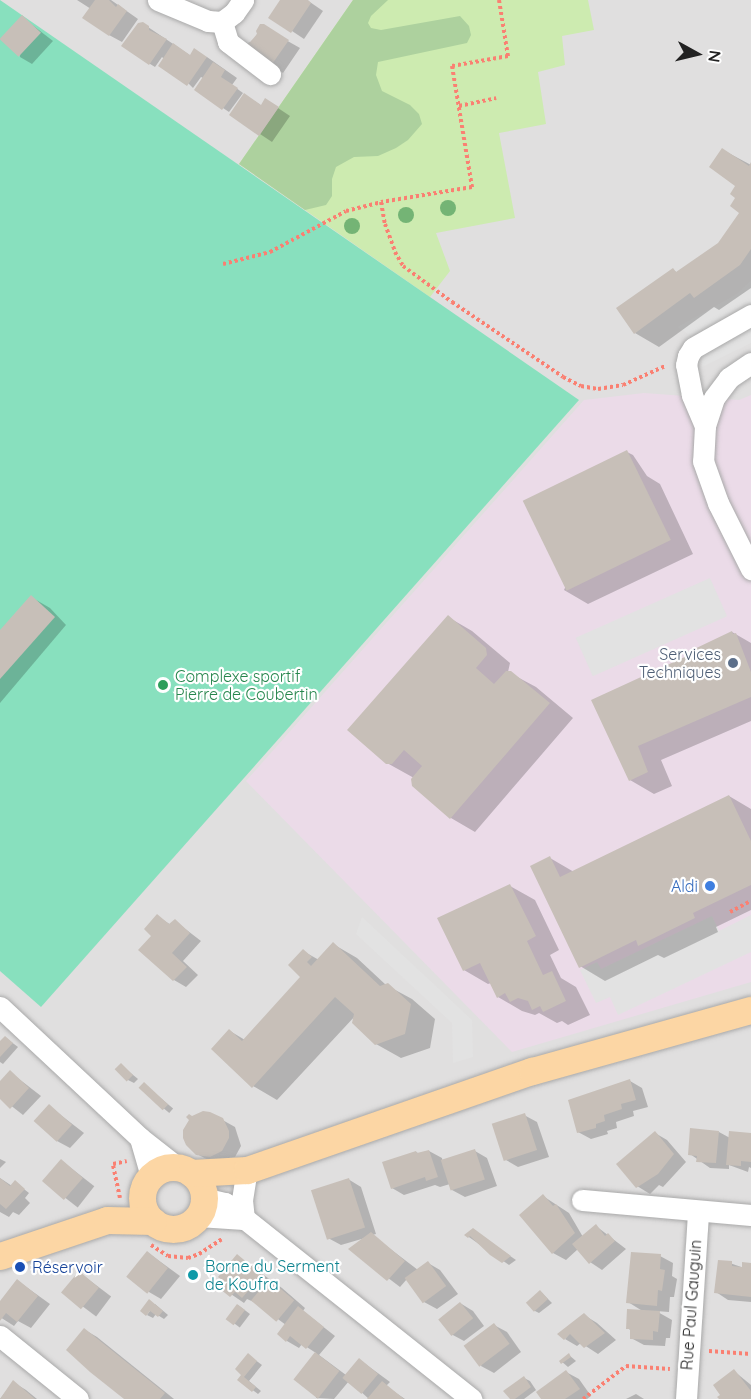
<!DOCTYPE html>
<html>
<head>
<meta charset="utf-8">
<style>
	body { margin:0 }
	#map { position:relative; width:751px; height:1399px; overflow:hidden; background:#f2efe9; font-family:Quicksand,sans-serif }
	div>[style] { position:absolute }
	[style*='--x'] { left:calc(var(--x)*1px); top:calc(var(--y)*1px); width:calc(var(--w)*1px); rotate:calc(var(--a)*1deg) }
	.residential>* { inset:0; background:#e0dfdf; transform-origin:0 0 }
	.industrial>* { inset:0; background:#ebdbe8 }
	.grass>* { inset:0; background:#cdebb0 }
	.forest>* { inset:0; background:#add19e }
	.pitch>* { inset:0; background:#88e0be }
	.parking>* { inset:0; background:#e2e2e2; transform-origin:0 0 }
	.shadow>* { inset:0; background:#0003; transform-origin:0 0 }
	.building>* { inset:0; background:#c7bfb8; transform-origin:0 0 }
	.path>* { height:4px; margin-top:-2px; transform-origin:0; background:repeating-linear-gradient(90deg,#fa8072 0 3px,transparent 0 6px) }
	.roads { filter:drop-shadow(0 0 2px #a9a9a9) drop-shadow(0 0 2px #a9a9a9) }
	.minor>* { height:21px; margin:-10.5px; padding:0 10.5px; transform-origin:10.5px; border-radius:10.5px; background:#fff }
	.major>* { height:27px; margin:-13.5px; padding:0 13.5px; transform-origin:13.5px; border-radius:13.5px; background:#fcd6a4 }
	.major>.ring { margin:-13.5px; padding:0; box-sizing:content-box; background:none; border:27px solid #fcd6a4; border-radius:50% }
	.trees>* { width:16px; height:16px; margin:-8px; border-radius:50%; background:#74b475 }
	.dots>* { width:16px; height:16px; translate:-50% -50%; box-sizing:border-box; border:3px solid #fff; border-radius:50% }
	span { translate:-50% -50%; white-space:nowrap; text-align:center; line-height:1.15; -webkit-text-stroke:4.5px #fff; paint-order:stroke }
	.service-label { font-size:16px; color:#4e5e75 }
	.right { translate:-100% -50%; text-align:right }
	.leisure-label { font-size:16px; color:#27864d }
	.left { translate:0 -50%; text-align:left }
	.shop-label { font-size:16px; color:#366cbe }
	.culture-label { font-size:16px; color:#0d838f }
	.transit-label { font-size:16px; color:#164399 }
	.street-label { font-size:16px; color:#222 }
	.north { position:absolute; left:667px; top:24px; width:60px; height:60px; -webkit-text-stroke:4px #fff; paint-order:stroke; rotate:98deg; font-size:16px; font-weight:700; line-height:24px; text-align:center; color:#222 }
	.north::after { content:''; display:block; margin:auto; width:21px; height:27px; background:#222; clip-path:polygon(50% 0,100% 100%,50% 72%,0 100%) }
</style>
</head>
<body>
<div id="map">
	<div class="residential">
		<div style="left:0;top:0;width:751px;height:1399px"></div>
	</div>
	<div class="industrial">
		<div style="clip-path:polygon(644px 393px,739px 400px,751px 395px,751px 982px,512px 1052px,246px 781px,584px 400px)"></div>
	</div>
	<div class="grass">
		<div style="clip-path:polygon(353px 0,588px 0,594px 30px,562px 36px,565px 65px,538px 72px,546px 124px,499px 133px,515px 218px,436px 233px,450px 271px,430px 297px,239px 164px)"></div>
	</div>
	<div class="forest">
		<div style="clip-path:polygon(353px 0,388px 0,371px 16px,368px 23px,371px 28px,381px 30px,460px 16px,469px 26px,471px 35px,467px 43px,378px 62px,376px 75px,382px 91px,410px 105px,419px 114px,422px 124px,408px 140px,396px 148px,378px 156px,354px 157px,336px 167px,332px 179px,332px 196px,326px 205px,305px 210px,239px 164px)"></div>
	</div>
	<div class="pitch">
		<div style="clip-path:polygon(0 0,579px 400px,41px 1007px,0 971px)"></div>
	</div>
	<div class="parking">
		<div style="clip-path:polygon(751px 281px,751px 304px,691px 336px,678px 327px,737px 294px)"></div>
		<div style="clip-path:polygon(751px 323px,751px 343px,702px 367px,702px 349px)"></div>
		<div style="left:710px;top:578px;width:42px;height:147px;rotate:66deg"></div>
		<div style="clip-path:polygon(751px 915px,751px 952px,618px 1015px,610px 997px,596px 1003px,580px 970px,597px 962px,601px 969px,712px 916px,719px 931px)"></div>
		<div style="clip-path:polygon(362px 917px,472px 1020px,473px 1057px,453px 1063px,452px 1023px,356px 934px)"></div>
	</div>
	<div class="shadow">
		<div style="clip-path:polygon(77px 0,111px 0,138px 19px,122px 42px,109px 35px,91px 9px)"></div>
		<div style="clip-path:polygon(282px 0,307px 0,323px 11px,304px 39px,292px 31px)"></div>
		<div style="clip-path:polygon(22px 17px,53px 41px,32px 64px,20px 57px)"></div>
		<div style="clip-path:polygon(261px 26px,300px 48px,283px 73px,246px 48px,249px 42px,252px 44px)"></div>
		<div style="clip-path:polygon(148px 27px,191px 56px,207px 57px,237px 78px,232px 85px,243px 93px,229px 112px,196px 90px,203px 78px,201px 77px,193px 88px,162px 57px,155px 67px,142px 59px)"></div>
		<div style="clip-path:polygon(245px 95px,262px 106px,278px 108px,290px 116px,272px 142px,260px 134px)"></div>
		<div style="clip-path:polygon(723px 150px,751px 165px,751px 288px,719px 310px,714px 307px,659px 347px,635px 333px,673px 270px,678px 273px,719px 244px,741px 212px,737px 185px)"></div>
		<div style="clip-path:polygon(627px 452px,633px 455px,647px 476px,660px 484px,693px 554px,588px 604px,564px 590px)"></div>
		<div style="clip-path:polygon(31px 597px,50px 608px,66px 625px,0 703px,0 631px)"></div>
		<div style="clip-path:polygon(448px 617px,472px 631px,510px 663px,508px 672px,536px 687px,573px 718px,475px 832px,451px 818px,414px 778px,387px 763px)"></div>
		<div style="clip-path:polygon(732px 632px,751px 643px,751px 721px,661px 760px,672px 786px,654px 794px,630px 780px,593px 701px,691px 655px)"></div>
		<div style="clip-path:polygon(729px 796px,751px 809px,751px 910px,716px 927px,718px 932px,664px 958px,658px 955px,605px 981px,580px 966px,550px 858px,574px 872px)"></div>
		<div style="clip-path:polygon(510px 886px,535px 900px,559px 950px,550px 955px,561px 978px,576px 987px,590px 1015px,568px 1025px,562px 1021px,557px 1023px,539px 1013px,535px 1015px,522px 1011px,498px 997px,491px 983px,488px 984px,464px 970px)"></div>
		<div style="clip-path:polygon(157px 916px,171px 925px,175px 921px,201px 941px,183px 961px,198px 975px,186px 987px,174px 980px,140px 950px,153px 935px)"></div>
		<div style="clip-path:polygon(333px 944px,357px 958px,386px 985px,412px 999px,435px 1019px,430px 1048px,401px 1058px,376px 1044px,356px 1015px,277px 1100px,253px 1086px,230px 1031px,245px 1040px,302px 976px,303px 951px,319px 960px)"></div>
		<div style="clip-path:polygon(6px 1038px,18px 1047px,3px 1064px,0 1062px,0 1044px)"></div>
		<div style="clip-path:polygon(121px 1065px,138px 1079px,134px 1083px,128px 1080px)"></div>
		<div style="clip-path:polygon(10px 1072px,41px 1096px,23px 1115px,0 1097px,0 1083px)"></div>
		<div style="clip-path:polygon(630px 1081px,642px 1088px,648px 1107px,633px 1111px,634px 1116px,616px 1122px,617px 1128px,607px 1131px,608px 1134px,591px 1139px,578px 1132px)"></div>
		<div style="left:144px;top:1084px;width:38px;height:6px;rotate:40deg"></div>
		<div style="clip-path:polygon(49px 1106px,84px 1133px,70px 1148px,57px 1141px,36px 1121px)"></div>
		<div style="clip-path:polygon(210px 1113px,235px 1127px,241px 1146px,235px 1157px,210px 1161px,197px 1154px,193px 1118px)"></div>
		<div style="clip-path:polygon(524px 1115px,537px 1122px,549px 1157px,518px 1167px,506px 1160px)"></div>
		<div style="clip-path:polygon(719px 1132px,730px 1138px,751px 1134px,751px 1168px,749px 1167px,748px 1172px,729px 1165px,729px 1169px,710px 1168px,690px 1154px)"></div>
		<div style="clip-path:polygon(655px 1133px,667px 1140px,686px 1162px,663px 1187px,659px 1185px,650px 1194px,637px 1186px)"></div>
		<div style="clip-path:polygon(429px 1151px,442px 1158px,443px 1164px,475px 1151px,487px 1158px,497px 1186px,465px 1197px,452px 1190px,450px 1184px,440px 1187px,435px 1185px,404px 1195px,392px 1188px,416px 1152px,420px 1154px)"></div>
		<div style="clip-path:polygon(0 1159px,6px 1162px,0 1168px)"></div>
		<div style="left:62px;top:1161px;width:41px;height:27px;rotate:38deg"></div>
		<div style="clip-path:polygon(0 1178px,12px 1186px,15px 1182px,29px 1193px,25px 1198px,30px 1203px,19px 1215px,13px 1212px,9px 1217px,0 1212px)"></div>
		<div style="clip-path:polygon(348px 1179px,361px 1187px,376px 1234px,372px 1235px,418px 1270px,428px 1263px,440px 1270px,458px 1294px,437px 1309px,424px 1302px,407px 1279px,400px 1287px,350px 1249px,365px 1238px,341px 1245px,328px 1238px)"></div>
		<div style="clip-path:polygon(543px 1196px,569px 1213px,583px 1237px,596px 1226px,626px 1249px,602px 1270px,590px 1262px,578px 1249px,566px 1260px,553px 1253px,522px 1215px)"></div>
		<div style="clip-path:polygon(479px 1234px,516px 1260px,509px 1265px,466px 1235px)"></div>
		<div style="clip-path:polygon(147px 1252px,180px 1276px,161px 1299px,149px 1292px)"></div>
		<div style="clip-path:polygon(237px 1256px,282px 1288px,305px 1308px,303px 1311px,335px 1336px,319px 1355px,346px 1375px,360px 1360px,390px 1382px,386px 1386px,405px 1399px,369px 1399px,349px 1381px,334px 1399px,316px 1398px,316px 1353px,302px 1344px,299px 1348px,287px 1341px,286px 1325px,256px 1303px,247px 1299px,244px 1303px,222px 1288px)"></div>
		<div style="clip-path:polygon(660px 1256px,673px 1263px,672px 1276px,677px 1279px,674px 1297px,670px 1297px,669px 1312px,656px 1311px,672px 1320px,670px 1338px,666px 1338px,665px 1346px,644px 1345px,631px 1338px,632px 1331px,627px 1328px,644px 1312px,628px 1302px)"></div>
		<div style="clip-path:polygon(727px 1262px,744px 1268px,751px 1264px,751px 1302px,728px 1300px,716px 1292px)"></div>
		<div style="left:80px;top:1273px;width:39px;height:25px;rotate:37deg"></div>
		<div style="clip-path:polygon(18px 1281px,50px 1304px,31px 1328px,18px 1321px,14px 1326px,0 1317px,0 1303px)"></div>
		<div style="clip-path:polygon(541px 1292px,552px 1303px,539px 1313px,533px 1310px)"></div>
		<div style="clip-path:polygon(460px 1303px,473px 1311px,484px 1326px,464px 1341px,451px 1334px)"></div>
		<div style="clip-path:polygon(155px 1304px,168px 1315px,164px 1319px,156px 1314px,153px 1318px,147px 1315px)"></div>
		<div style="left:238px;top:1305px;width:15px;height:17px;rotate:37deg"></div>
		<div style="clip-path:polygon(584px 1315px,597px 1323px,616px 1340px,598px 1354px,581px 1343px,577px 1346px,565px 1339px)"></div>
		<div style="clip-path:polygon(494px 1325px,507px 1332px,521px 1352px,494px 1373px,481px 1366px)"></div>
		<div style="clip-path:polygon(85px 1330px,97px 1337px,174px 1399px,128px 1399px)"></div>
		<div style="clip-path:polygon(569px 1355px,576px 1361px,568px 1367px,561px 1361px)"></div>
		<div style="clip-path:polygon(254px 1359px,262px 1365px,249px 1381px,261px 1391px,258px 1394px,239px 1380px)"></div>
		<div style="clip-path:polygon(734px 1371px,751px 1385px,751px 1399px,726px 1399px)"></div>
		<div style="clip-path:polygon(566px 1372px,579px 1379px,591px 1396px,587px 1399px,542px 1399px,536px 1390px,524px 1399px,512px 1399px,524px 1378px,530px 1381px,538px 1393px)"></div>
		<div style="clip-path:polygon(13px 1382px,26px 1390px,37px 1399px,0 1399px)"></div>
		<div style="clip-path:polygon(636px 1394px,644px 1399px,626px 1399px)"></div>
	</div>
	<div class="building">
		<div style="clip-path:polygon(95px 0,109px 0,116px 7px,118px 4px,127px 11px,109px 36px,82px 18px)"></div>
		<div style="clip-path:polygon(280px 0,308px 0,311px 3px,291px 33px,268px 18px)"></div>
		<div style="left:22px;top:15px;width:26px;height:33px;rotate:43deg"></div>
		<div style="clip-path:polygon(143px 22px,149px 26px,149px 30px,167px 39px,149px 65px,121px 46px,138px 23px)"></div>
		<div style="clip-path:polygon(260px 24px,264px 24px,289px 40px,270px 67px,244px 49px,257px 34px,256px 31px)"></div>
		<div style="clip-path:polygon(173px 43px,190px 55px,194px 48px,207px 57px,187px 86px,158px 66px)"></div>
		<div style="clip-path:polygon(213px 62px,225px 70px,221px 77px,238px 88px,222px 110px,194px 90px)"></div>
		<div style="clip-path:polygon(244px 93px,261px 105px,265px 98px,279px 107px,259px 136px,229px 115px)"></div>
		<div style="clip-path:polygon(722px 148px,749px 166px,751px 162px,751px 249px,740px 265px,694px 298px,690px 293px,634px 334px,616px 308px,673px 268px,676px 272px,718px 243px,739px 213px,730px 206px,735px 198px,730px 194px,735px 186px,709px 167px)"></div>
		<div style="left:627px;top:450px;width:100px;height:116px;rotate:64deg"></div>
		<div style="clip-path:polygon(31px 595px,55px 617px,0 679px,0 630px)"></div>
		<div style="clip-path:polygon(448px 615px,486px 648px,487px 655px,476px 668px,494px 684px,506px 671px,511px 671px,550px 703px,450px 819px,412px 786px,411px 779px,422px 766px,404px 750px,392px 764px,386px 764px,347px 730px)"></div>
		<div style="clip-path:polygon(732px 631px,733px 634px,736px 633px,751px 672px,751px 697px,638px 746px,648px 772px,629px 781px,591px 700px,689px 655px,688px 652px)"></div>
		<div style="clip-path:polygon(729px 795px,751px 841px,751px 885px,693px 913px,695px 918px,638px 946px,636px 940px,579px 968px,530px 866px,550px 856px,560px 877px)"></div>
		<div style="clip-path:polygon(510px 884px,536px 936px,527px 941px,543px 975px,552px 971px,566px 1001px,543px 1012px,540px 1006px,532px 1010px,528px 1001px,518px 998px,510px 1002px,505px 993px,497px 998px,480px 963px,463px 971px,437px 918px)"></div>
		<div style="clip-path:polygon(157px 914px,169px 924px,175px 919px,190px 933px,172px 953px,187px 967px,173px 981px,138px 950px,151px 936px,144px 929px)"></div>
		<div style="clip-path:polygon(333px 942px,380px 986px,388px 983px,411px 1004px,405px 1034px,375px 1045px,352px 1023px,354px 1014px,335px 997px,252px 1088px,211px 1049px,229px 1029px,242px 1041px,300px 977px,288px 965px,303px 949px,312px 957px,307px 962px,311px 966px)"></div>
		<div style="clip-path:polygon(5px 1036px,13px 1043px,0 1057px,0 1041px)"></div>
		<div style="left:121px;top:1063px;width:17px;height:9px;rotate:45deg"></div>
		<div style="clip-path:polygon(10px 1070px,29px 1088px,10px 1109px,0 1099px,0 1081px)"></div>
		<div style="clip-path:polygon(630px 1079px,636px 1100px,621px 1104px,622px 1109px,604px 1115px,605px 1121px,596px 1124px,596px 1128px,577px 1133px,568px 1100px)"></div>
		<div style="left:144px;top:1082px;width:33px;height:8px;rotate:43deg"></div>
		<div style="left:49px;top:1104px;width:31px;height:23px;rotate:42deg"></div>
		<div style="clip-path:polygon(203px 1111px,210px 1112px,223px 1118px,229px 1131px,229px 1138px,222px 1151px,210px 1157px,196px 1155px,186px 1145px,183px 1138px,183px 1130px,189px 1120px,186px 1117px,189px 1114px,192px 1116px)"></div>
		<div style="left:525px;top:1113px;width:39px;height:35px;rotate:72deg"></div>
		<div style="clip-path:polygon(690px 1128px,719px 1131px,716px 1163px,696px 1162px,697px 1156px,688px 1155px)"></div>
		<div style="clip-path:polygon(655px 1131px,674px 1154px,658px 1174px,636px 1188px,616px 1164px)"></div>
		<div style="clip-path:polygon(729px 1131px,751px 1133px,751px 1162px,741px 1161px,741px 1166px,726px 1165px)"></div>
		<div style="left:475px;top:1149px;width:32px;height:36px;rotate:72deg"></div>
		<div style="clip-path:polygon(429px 1150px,438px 1177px,426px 1181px,425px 1177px,391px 1189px,382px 1162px,416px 1151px,417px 1153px)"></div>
		<div style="left:61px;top:1159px;width:29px;height:29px;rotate:41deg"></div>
		<div style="clip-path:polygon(0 1178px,10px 1186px,15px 1180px,25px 1189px,6px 1209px,0 1204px)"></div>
		<div style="left:349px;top:1178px;width:52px;height:40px;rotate:72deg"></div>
		<div style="clip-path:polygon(543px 1194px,553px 1206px,556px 1204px,575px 1233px,552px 1254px,519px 1215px)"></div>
		<div style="clip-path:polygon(596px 1224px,605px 1236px,608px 1233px,615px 1241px,589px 1264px,572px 1244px)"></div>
		<div style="clip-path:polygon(473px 1228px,511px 1256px,502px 1263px,490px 1255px,470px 1236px,468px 1238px,464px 1235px)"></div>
		<div style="clip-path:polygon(371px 1232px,405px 1261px,387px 1281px,348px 1249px)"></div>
		<div style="left:147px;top:1251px;width:27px;height:33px;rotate:39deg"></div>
		<div style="clip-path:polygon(631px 1252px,661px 1254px,660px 1269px,665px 1270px,662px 1291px,658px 1290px,657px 1306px,626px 1303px)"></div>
		<div style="clip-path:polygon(237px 1254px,262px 1275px,242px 1298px,235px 1292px,230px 1297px,220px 1289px,225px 1283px,218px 1277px)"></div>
		<div style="clip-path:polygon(718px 1260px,732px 1261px,732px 1266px,742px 1267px,742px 1262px,751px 1263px,751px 1297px,714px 1293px)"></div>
		<div style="left:428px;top:1261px;width:31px;height:29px;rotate:54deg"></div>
		<div style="left:79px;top:1271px;width:26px;height:28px;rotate:40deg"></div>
		<div style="clip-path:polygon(17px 1279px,38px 1296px,17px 1322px,6px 1313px,0 1321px,0 1301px)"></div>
		<div style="left:269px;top:1279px;width:33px;height:28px;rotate:40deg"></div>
		<div style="left:540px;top:1290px;width:12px;height:19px;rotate:48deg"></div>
		<div style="clip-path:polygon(149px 1299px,163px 1311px,158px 1317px,150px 1311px,146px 1316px,140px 1311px)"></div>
		<div style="left:460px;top:1302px;width:21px;height:28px;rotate:51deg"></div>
		<div style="left:237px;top:1304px;width:10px;height:19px;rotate:37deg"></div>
		<div style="clip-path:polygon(298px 1306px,324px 1327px,306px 1349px,290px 1336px,286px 1342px,277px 1334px)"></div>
		<div style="clip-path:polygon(627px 1309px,660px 1311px,658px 1332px,653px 1331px,653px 1340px,630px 1339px,630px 1329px,626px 1329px)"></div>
		<div style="clip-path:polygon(584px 1313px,605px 1333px,584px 1348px,570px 1334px,564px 1340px,557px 1334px)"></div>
		<div style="left:494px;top:1323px;width:26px;height:38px;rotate:53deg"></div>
		<div style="clip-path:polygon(84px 1328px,165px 1393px,160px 1399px,124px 1399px,90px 1372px,66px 1350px)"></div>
		<div style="left:315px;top:1352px;width:31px;height:35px;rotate:38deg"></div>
		<div style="clip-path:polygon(248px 1353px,257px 1361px,244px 1377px,256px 1387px,252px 1392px,237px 1380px,241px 1375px,235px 1369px)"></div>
		<div style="clip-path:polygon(569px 1353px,571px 1357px,561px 1364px,559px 1361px)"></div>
		<div style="left:359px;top:1358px;width:25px;height:26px;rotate:40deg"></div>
		<div style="clip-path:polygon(734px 1369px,751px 1391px,751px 1399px,719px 1399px,717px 1397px,720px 1395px,713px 1385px)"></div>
		<div style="clip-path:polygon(566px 1370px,580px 1389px,565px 1399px,541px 1399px,536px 1392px)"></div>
		<div style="clip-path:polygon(524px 1376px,531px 1387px,515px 1399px,510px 1399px,503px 1391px)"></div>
		<div style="clip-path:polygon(13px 1380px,35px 1399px,0 1399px)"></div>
		<div style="clip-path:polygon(382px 1381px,404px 1399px,367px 1399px)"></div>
	</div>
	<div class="path">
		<div style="--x:499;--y:0;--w:57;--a:80.9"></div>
		<div style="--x:508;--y:56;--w:57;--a:169.9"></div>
		<div style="--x:452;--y:66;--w:123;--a:80.6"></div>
		<div style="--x:472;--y:187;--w:92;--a:170.6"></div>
		<div style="--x:381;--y:202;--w:22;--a:80"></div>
		<div style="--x:385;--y:224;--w:30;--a:70"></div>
		<div style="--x:395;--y:252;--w:16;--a:60"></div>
		<div style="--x:403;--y:266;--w:61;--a:36.3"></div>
		<div style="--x:452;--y:302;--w:134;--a:34"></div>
		<div style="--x:563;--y:377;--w:20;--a:27"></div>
		<div style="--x:581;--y:386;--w:17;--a:10"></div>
		<div style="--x:598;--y:389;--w:25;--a:-9"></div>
		<div style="--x:623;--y:385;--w:46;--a:-24.3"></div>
		<div style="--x:459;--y:106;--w:38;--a:-12"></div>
		<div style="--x:223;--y:264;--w:49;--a:-14.3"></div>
		<div style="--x:270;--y:252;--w:86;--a:-28.3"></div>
		<div style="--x:346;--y:211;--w:36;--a:-14"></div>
		<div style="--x:730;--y:912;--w:24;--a:-28"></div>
		<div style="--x:120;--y:1198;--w:35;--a:-102"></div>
		<div style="--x:113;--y:1164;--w:14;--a:-12"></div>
		<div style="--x:151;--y:1245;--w:20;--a:33"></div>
		<div style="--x:168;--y:1256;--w:20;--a:6"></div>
		<div style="--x:188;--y:1258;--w:12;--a:-20"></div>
		<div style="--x:199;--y:1254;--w:27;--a:-33"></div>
		<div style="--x:709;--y:1351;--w:42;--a:4.1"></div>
		<div style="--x:583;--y:1399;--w:54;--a:-37.5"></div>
		<div style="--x:626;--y:1366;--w:44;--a:3.9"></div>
	</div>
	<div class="roads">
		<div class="minor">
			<div style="--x:158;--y:0;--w:54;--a:22.8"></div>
			<div style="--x:208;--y:21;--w:14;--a:4"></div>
			<div style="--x:222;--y:22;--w:15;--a:-37"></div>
			<div style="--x:234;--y:13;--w:16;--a:-55"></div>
			<div style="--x:222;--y:22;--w:21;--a:73"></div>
			<div style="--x:228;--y:42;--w:53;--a:37.3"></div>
			<div style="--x:751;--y:363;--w:27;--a:146"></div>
			<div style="--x:729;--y:378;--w:25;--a:127"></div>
			<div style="--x:714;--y:398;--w:29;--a:108"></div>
			<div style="--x:705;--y:426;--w:35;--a:93"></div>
			<div style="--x:703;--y:461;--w:45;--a:70.3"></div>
			<div style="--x:718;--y:503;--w:74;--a:63.4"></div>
			<div style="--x:705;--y:426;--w:34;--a:-113"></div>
			<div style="--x:692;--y:395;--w:31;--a:-101"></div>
			<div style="--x:686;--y:365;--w:9;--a:-77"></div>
			<div style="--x:688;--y:356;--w:9;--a:-58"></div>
			<div style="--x:693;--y:348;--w:67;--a:-29.6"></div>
			<div style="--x:0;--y:1007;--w:192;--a:43.1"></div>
			<div style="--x:140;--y:1138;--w:47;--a:38.1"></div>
			<div style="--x:140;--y:1138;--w:40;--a:74"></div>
			<div style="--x:203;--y:1198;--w:23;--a:13"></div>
			<div style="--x:225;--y:1203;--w:315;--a:38.5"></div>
			<div style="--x:582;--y:1200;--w:170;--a:5.1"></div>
			<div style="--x:198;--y:1216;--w:46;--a:3.7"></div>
			<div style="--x:244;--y:1219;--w:19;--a:-96"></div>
			<div style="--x:242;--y:1200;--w:30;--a:-81"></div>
			<div style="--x:0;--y:1336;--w:100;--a:38.9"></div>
			<div style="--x:686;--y:1399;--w:188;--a:-86.3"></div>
		</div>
		<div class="major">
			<div class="ring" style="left:142px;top:1167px;width:35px;height:35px"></div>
			<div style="--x:191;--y:1173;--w:56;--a:-3.1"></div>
			<div style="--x:247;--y:1170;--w:302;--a:-19.2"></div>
			<div style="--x:532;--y:1071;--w:227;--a:-15.6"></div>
			<div style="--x:0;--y:1256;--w:113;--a:-18.6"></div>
			<div style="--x:107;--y:1220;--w:46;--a:1.2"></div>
		</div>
	</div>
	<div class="trees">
		<div style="left:448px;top:208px"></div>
		<div style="left:406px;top:215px"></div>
		<div style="left:352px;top:226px"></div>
	</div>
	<div class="dots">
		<div style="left:733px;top:663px;background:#5c6f8a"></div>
		<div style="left:163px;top:685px;background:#2e9e5b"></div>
		<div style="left:710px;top:886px;background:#3f7fe0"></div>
		<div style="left:20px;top:1267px;background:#1a4fb4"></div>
		<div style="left:193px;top:1275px;background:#0f9aa8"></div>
	</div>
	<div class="service-label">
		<span class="right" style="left:721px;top:663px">Services<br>Techniques</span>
	</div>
	<div class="leisure-label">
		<span class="left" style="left:175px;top:685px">Complexe sportif<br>Pierre de Coubertin</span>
	</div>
	<div class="shop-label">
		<span class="right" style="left:698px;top:886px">Aldi</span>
	</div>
	<div class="culture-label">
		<span class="left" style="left:205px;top:1275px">Borne du Serment<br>de Koufra</span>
	</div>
	<div class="transit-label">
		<span class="left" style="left:32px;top:1267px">Réservoir</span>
	</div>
	<div class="street-label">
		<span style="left:691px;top:1305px;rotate:-86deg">Rue Paul Gauguin</span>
	</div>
	<div class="north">N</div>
</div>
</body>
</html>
